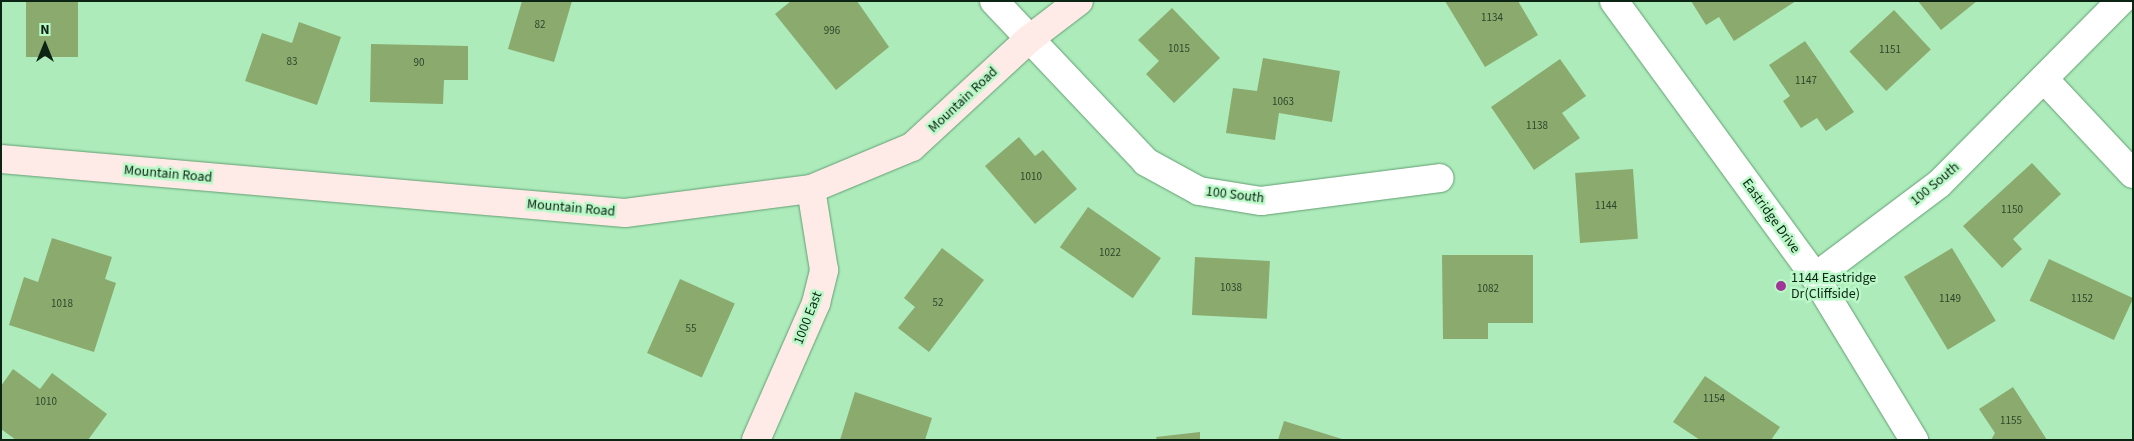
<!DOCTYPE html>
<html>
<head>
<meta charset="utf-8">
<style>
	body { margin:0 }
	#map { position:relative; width:2134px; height:441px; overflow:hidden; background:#adebbb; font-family:"Source Sans 3",sans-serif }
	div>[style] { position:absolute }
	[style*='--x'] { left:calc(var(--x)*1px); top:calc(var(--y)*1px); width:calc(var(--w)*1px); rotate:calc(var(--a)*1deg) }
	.building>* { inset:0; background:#8aaa6e; transform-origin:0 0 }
	.roads { filter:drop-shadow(0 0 1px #639e72) drop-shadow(0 0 1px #639e72) }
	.street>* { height:28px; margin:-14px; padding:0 14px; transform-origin:14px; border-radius:14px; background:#fff }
	.secondary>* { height:28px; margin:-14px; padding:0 14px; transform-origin:14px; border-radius:14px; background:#feebe7 }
	.dots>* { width:14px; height:14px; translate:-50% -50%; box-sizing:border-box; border:2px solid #baf8c8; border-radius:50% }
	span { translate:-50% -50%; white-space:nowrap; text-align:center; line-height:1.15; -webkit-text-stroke:5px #baf8c8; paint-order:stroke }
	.number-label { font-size:11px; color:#2c462a }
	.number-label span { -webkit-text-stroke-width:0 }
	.street-label { font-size:14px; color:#0c2413 }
	.poi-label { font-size:14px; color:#0c2413 }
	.left { translate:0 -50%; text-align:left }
	.frame { position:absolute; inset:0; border:2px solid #0c2413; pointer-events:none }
	.north { position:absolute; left:20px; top:20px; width:50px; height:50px; -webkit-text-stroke:4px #baf8c8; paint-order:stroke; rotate:0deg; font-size:14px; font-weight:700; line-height:20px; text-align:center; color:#0c2413 }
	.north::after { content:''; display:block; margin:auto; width:18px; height:22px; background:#0c2413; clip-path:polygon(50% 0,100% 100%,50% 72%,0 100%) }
</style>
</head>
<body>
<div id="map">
	<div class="building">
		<div style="left:26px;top:1px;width:52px;height:56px"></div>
		<div style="clip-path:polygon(522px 1px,572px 1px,554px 62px,508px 49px)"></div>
		<div style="clip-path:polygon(791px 1px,857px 1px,889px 47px,836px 90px,775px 14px)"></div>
		<div style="clip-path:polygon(1445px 1px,1518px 1px,1538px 35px,1485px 67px)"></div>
		<div style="clip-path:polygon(1691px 1px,1796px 1px,1734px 41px,1719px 17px,1706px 25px)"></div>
		<div style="clip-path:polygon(1918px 1px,1977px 1px,1941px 30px)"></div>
		<div style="clip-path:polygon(1172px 8px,1220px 58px,1174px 103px,1146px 74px,1159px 61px,1138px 40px)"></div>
		<div style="left:1894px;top:10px;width:54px;height:61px;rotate:47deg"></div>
		<div style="clip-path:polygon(299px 22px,341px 37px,317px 105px,245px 81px,262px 33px,292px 43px)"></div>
		<div style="clip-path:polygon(1805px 41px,1854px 112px,1826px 131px,1817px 118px,1801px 128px,1783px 101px,1790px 96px,1769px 65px)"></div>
		<div style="clip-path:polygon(371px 44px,468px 46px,468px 80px,444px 80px,443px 104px,370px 102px)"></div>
		<div style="clip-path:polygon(1263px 58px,1340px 71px,1332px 122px,1279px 113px,1275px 140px,1226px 133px,1233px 88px,1257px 91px)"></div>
		<div style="clip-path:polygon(1560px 59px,1586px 96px,1562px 113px,1580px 138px,1534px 170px,1491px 107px)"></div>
		<div style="clip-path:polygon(1019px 137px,1035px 156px,1043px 150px,1077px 189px,1035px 224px,985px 166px)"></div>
		<div style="clip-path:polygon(2032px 163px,2061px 194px,2013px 239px,2022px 249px,2002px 268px,1963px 226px)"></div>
		<div style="left:1633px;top:169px;width:70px;height:58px;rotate:86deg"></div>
		<div style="left:1088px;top:207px;width:89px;height:49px;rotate:35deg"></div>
		<div style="clip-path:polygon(52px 238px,112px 257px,105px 279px,116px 283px,94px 352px,9px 325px,24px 277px,38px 282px)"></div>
		<div style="clip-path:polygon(942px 248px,984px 280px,929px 352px,898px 328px,915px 307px,904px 298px)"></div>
		<div style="left:1952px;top:248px;width:85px;height:56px;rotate:59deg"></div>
		<div style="clip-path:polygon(1442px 255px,1533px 255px,1533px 323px,1488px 323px,1488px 339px,1443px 339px)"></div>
		<div style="left:1195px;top:257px;width:75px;height:58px;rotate:3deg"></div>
		<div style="left:2049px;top:259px;width:93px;height:46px;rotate:25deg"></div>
		<div style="left:680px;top:279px;width:60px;height:81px;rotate:24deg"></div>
		<div style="clip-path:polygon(13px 369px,40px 389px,52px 373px,107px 414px,88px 440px,16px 440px,1px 429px,1px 386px)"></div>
		<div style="clip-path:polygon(1705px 376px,1780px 427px,1771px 440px,1700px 440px,1673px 422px)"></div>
		<div style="clip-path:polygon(2013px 387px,2047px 440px,1991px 440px,1995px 433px,1979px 409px)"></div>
		<div style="clip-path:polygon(855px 392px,932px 418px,925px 440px,840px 440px)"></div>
		<div style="clip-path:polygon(1284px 421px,1342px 439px,1342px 440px,1278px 440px)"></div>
		<div style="clip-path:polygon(1200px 432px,1200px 440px,1157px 440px,1156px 437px)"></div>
	</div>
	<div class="roads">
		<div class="street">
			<div style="--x:994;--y:1;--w:221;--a:46.6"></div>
			<div style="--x:1146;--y:162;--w:60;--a:28.7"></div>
			<div style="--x:1199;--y:191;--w:63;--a:9.2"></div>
			<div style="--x:1261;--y:201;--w:180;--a:-7.3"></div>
			<div style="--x:1614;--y:1;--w:341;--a:53.9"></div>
			<div style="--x:1815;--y:277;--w:191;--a:58.7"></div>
			<div style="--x:2044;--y:79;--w:130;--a:46.9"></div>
			<div style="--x:1815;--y:277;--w:155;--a:-36.9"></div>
			<div style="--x:1939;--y:184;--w:258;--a:-45.2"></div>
		</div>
		<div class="secondary">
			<div style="--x:1;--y:159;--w:626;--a:4.95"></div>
			<div style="--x:625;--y:213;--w:188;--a:-7.4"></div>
			<div style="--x:811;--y:189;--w:109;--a:-22.6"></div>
			<div style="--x:912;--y:147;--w:158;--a:-42.7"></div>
			<div style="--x:1028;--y:40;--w:64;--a:-37.4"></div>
			<div style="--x:756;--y:440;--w:150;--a:-66.3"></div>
			<div style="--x:816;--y:303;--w:34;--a:-76"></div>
			<div style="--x:824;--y:270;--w:82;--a:-99.1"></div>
		</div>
	</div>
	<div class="dots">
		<div style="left:1781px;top:286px;background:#a03698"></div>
	</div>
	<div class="number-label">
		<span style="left:1492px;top:18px">1134</span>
		<span style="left:540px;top:25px">82</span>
		<span style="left:832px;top:31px">996</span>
		<span style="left:1179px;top:49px">1015</span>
		<span style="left:1890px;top:50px">1151</span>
		<span style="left:292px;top:62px">83</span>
		<span style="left:419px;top:63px">90</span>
		<span style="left:1806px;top:81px">1147</span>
		<span style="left:1283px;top:102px">1063</span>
		<span style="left:1537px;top:126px">1138</span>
		<span style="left:1031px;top:177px">1010</span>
		<span style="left:1606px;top:206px">1144</span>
		<span style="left:2012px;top:210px">1150</span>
		<span style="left:1110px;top:253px">1022</span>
		<span style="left:1231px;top:288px">1038</span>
		<span style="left:1488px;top:289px">1082</span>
		<span style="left:1950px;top:299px">1149</span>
		<span style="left:2082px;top:299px">1152</span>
		<span style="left:938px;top:303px">52</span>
		<span style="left:62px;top:304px">1018</span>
		<span style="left:691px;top:329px">55</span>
		<span style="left:1714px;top:399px">1154</span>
		<span style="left:46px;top:402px">1010</span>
		<span style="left:2011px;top:421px">1155</span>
	</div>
	<div class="street-label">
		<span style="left:963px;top:100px;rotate:-43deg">Mountain Road</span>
		<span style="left:168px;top:174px;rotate:5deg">Mountain Road</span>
		<span style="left:1935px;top:184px;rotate:-40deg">100 South</span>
		<span style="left:1235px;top:195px;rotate:7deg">100 South</span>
		<span style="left:571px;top:208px;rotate:5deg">Mountain Road</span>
		<span style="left:1771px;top:216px;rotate:54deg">Eastridge Drive</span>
		<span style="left:808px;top:318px;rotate:-69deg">1000 East</span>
	</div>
	<div class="poi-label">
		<span class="left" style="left:1791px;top:286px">1144 Eastridge<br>Dr(Cliffside)</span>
	</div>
	<div class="frame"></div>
	<div class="north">N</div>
</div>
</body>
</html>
